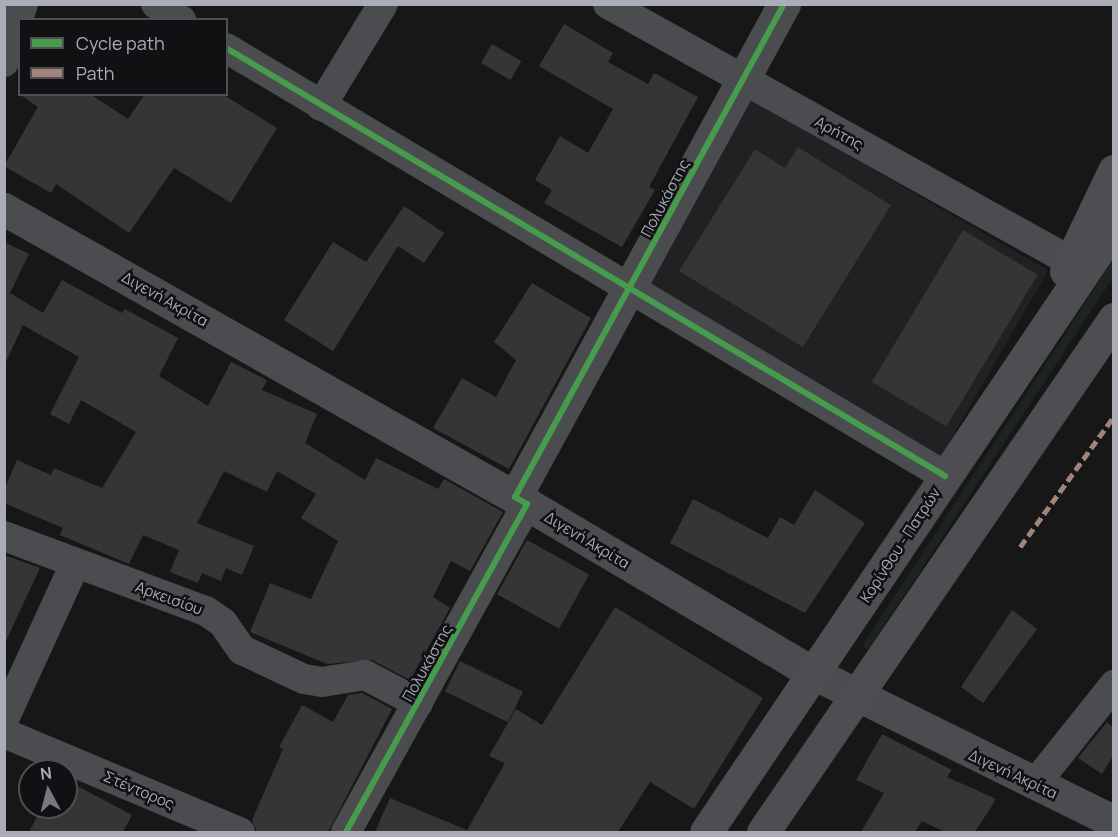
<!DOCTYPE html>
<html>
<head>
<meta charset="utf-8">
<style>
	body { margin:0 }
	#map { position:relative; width:1118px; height:837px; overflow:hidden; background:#171717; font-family:Manrope,sans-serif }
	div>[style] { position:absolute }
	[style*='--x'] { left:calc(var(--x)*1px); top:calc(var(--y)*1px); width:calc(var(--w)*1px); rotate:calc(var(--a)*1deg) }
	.built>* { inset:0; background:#212123; transform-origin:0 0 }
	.green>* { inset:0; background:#1d241e }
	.building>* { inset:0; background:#353536; transform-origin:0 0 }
	.minor>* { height:30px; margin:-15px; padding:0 15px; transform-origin:15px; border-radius:15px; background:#4b4c50 }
	.tertiary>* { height:33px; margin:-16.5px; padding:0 16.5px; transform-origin:16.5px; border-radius:16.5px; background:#4b4c50 }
	.trunk>* { height:33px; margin:-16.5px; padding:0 16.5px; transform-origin:16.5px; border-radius:16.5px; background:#4e4e52 }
	.quiet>* { height:4.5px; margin-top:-2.25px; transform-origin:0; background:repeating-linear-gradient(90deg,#a18479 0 9px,transparent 0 13.5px) }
	.cycleway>* { height:6px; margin:-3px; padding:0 3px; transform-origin:3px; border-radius:3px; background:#469c4c }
	span { translate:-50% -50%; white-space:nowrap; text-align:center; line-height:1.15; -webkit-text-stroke:5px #111113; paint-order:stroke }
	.street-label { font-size:15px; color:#a8adb8 }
	.frame { position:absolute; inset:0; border:6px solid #a8adb8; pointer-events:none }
	.legend { position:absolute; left:18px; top:18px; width:210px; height:78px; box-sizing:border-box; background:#111113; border:2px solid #4d4f55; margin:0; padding:8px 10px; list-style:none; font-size:18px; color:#a8adb8 }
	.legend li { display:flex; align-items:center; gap:12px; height:30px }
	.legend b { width:30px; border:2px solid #4d4f55 }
	.north { position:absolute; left:18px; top:759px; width:60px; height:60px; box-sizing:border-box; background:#111113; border:2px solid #4d4f55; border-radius:50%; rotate:353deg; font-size:16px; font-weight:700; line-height:24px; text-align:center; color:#a8adb8 }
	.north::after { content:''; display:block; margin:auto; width:21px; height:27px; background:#757880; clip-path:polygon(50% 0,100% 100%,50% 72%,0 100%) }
</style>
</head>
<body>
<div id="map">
	<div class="built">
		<div style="left:746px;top:96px;width:349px;height:216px;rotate:30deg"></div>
	</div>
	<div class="green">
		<div style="clip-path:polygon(1113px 260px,1113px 278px,868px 650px,862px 646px)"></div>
	</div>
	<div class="building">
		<div style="clip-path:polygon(564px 24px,613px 53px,608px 62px,648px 84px,654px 73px,698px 97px,649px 187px,655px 190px,622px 247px,544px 203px,552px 190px,535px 180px,560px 136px,588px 153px,613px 109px,539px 66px)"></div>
		<div style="left:492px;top:44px;width:34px;height:22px;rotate:30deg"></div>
		<div style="clip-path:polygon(19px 94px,90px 94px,128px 119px,145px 94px,222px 94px,277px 128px,231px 203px,174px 168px,129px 233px,56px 184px,51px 193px,4px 166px,38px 107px)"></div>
		<div style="clip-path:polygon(798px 147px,891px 205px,803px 347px,679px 271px,755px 149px,785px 168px)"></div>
		<div style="clip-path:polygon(404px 206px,444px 233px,424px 263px,398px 246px,333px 351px,284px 320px,333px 242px,366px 262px)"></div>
		<div style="left:963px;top:230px;width:87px;height:177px;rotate:31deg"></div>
		<div style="clip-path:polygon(4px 242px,29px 254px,10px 293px,43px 313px,62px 280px,122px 313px,125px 309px,178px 338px,159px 376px,208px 406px,231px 362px,267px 380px,262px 390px,317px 414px,305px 443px,365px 480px,376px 458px,438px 489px,444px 479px,503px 512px,470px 571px,451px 561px,433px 597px,450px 608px,410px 680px,372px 660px,327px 664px,250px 632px,270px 583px,311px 599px,338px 541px,301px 518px,316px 494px,277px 471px,267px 492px,224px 471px,197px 523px,254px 546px,242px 575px,226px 568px,221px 581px,202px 573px,198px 583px,170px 572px,179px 550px,143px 535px,129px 564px,60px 535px,63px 528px,4px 503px,4px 490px,17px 460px,51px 475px,54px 468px,102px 488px,136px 432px,81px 400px,69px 424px,50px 414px,79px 357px,23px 325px,4px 366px)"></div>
		<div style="clip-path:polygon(532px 283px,591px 318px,509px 469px,433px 428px,462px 378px,496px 397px,516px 360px,494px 342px)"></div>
		<div style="clip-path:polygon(815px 490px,865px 523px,805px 613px,670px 543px,693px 499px,768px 538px,780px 517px,794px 525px)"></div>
		<div style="left:527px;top:540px;width:71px;height:62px;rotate:29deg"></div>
		<div style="clip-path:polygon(4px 555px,40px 568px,4px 645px)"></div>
		<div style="clip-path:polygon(615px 607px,763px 698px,694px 809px,650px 782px,618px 832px,375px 832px,390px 798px,467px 830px,505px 763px,489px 756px,516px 709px,542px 725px)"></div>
		<div style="clip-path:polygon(1012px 610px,1037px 629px,983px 703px,961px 687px)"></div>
		<div style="left:460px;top:661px;width:70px;height:34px;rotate:26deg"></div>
		<div style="clip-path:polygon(362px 693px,392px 709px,328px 832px,257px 832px,252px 820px,283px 749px,279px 747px,302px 705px,333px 722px,348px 695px)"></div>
		<div style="clip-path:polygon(1107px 722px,1113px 727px,1113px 756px,1102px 774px,1078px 758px)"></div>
		<div style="clip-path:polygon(882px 734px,952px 770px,947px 777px,996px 799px,975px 832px,945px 832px,922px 821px,915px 832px,861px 832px,884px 793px,856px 780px)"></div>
		<div style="clip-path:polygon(66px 780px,132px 815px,123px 832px,29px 832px,42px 807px,66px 807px)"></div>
	</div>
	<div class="minor">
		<div style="--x:156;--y:4;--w:30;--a:33"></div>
		<div style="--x:608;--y:4;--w:529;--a:29.09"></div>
		<div style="--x:226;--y:48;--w:837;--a:30.76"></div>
		<div style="--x:4;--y:62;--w:61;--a:-71.9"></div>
		<div style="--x:321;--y:106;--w:119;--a:-58.7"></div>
		<div style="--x:4;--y:536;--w:215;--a:20.4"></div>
		<div style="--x:206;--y:611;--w:21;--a:35"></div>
		<div style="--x:223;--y:623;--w:33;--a:55"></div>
		<div style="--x:242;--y:650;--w:68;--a:25.1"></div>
		<div style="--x:304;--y:679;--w:18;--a:9"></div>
		<div style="--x:322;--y:682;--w:44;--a:-9.2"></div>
		<div style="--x:365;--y:675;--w:60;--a:27.8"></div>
		<div style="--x:4;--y:719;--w:170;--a:-65.4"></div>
		<div style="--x:4;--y:733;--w:256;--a:22.8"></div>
		<div style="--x:1035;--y:784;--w:127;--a:-51.4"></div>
		<div style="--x:346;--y:832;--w:375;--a:-61.1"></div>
	</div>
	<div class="tertiary">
		<div style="--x:4;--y:209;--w:600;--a:29.43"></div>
		<div style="--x:527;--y:504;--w:334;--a:30.6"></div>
		<div style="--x:815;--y:674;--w:334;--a:26.3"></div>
		<div style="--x:515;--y:497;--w:562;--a:-61.38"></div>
	</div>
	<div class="trunk">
		<div style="--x:1066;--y:271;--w:111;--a:-64.4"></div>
		<div style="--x:706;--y:832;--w:730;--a:-56.01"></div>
		<div style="--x:763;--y:832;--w:622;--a:-55.62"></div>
	</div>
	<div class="quiet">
		<div style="--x:1020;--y:547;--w:161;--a:-54.3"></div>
	</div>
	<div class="cycleway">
		<div style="--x:226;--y:48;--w:837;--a:30.76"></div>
		<div style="--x:346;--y:832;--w:375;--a:-61.1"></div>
		<div style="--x:527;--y:504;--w:14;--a:-150"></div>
		<div style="--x:515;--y:497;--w:562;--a:-61.38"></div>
	</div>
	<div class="street-label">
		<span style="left:839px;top:133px;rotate:29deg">Αρήτης</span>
		<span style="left:665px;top:198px;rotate:-62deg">Πολυκάστης</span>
		<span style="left:165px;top:299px;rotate:29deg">Διγενή Ακρίτα</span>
		<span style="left:587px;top:540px;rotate:31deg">Διγενή Ακρίτα</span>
		<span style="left:900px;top:545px;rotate:-57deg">Κορίνθου - Πατρών</span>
		<span style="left:169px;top:598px;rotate:20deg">Αρκεισίου</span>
		<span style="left:427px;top:663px;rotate:-61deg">Πολυκάστης</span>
		<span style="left:1013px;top:774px;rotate:25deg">Διγενή Ακρίτα</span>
		<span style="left:139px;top:790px;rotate:23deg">Στέντορος</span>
	</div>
	<div class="frame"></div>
	<ul class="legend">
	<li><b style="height:8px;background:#469c4c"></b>Cycle path</li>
	<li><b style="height:8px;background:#a18479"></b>Path</li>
	</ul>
	<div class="north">N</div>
</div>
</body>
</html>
